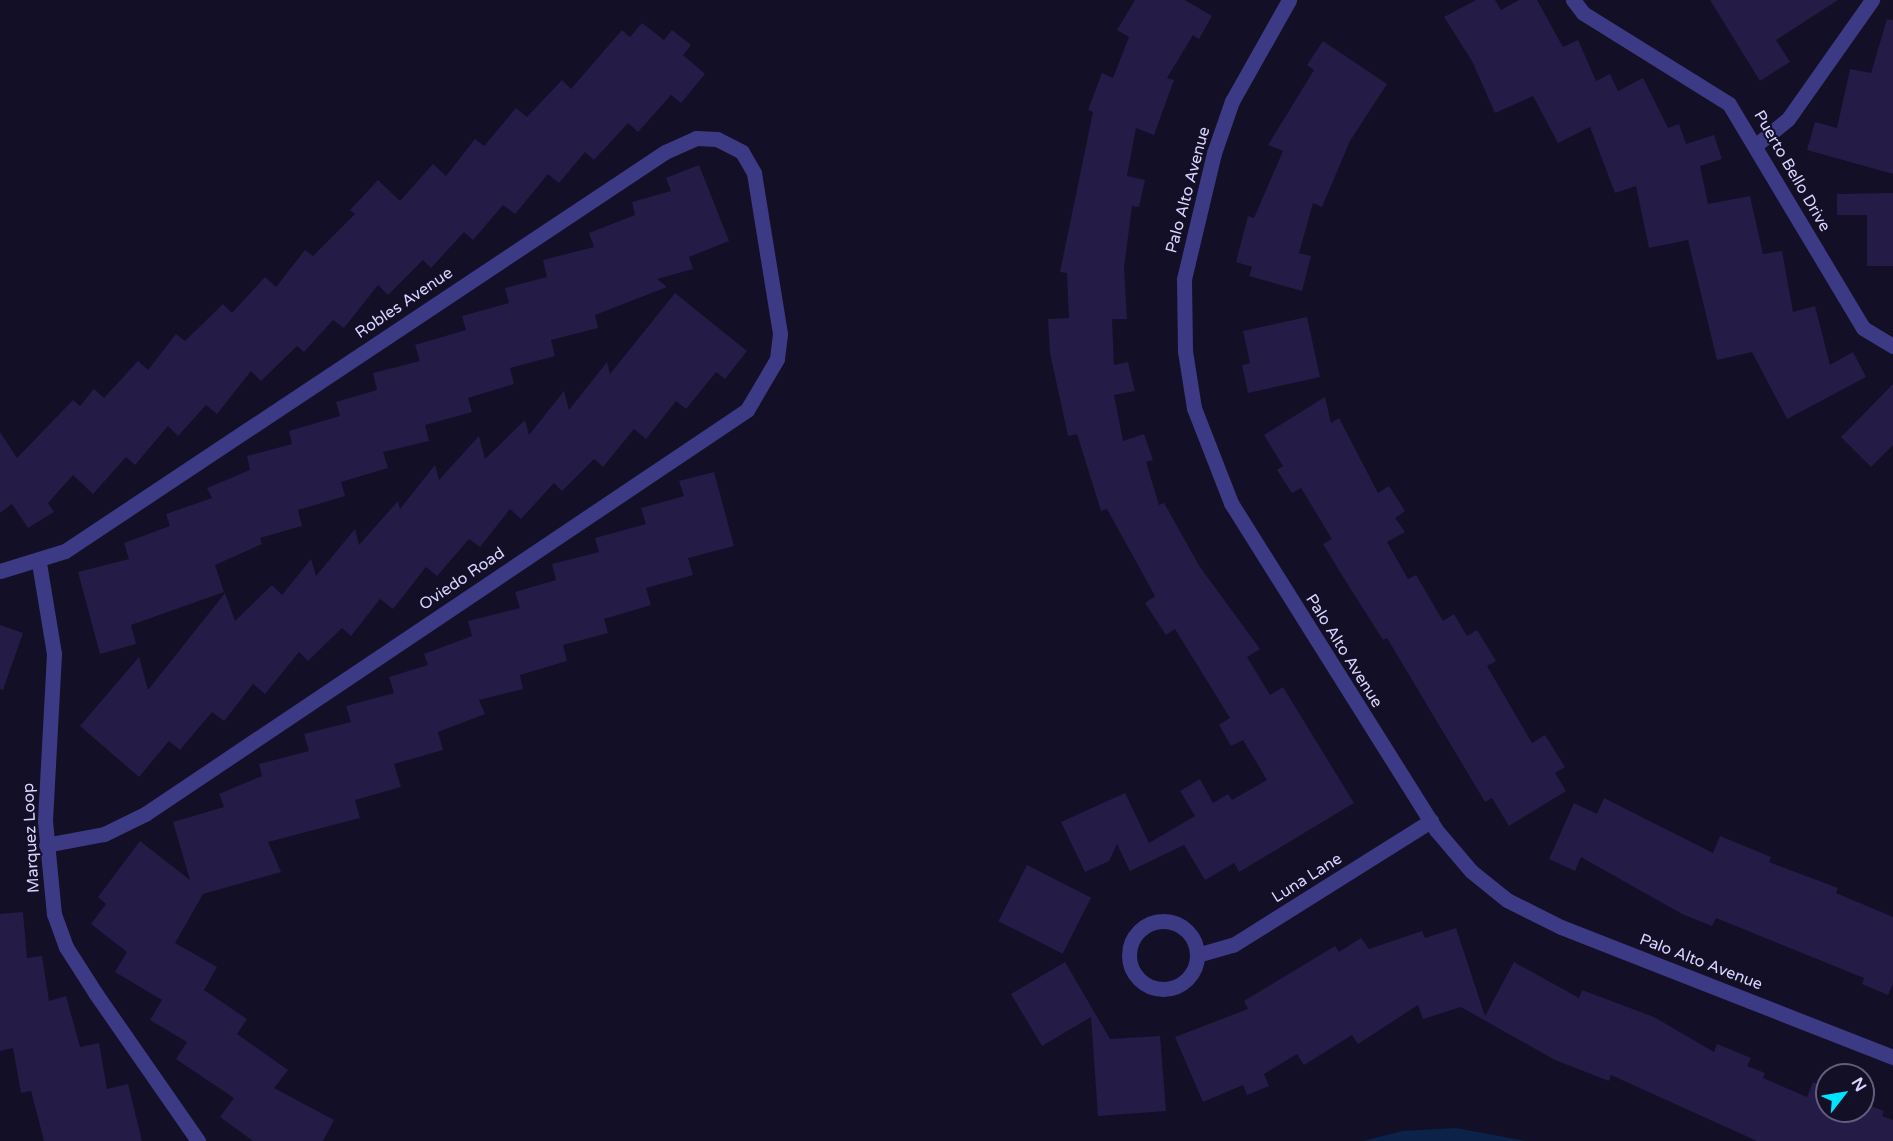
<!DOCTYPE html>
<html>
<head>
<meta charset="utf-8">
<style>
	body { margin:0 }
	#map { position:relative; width:1893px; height:1141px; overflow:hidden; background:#130f26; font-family:"Varela Round",sans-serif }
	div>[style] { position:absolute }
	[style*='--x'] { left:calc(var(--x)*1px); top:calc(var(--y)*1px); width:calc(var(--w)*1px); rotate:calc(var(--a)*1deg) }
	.water>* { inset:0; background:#0c2248 }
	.building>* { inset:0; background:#241b47; transform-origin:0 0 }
	.street>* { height:15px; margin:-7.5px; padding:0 7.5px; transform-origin:7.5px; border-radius:7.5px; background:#3d3a85 }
	.street>.ring { margin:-7.5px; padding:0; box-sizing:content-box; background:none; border:15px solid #3d3a85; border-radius:50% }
	span { translate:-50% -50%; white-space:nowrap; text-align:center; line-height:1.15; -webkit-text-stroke:4.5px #130f26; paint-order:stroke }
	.street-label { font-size:16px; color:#d9d4ff }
	.north { position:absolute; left:1815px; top:1063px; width:60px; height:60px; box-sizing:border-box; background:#130f26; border:2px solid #625e7d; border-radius:50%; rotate:59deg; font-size:16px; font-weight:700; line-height:24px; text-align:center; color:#d9d4ff }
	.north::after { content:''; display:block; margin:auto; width:21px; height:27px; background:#00e5ff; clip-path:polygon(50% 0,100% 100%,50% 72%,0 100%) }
</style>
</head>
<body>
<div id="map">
	<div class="water">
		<div style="clip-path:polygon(1456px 1128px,1526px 1141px,1363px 1141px,1402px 1131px)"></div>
	</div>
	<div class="building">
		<div style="clip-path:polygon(1135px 0,1185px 0,1212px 16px,1199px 39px,1193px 35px,1167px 78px,1174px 80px,1154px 135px,1136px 128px,1127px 176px,1145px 180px,1139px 207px,1132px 206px,1124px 268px,1127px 319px,1112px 319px,1114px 365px,1128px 362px,1135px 391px,1114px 395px,1123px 441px,1144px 434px,1153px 460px,1146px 462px,1159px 505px,1164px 503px,1200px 567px,1260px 649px,1247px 657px,1270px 695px,1283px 687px,1354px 803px,1239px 872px,1234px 863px,1205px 880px,1184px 845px,1130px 871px,1117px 844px,1109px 861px,1085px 872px,1061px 822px,1125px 793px,1149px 843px,1195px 816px,1180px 791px,1200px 779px,1213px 803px,1228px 794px,1232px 800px,1267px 780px,1243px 740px,1231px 746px,1219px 725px,1230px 718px,1175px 629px,1166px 635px,1145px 603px,1155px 596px,1107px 509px,1101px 511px,1077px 434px,1068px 436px,1050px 353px,1048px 319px,1069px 318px,1067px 273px,1060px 272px,1093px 112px,1088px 110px,1102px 73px,1113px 78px,1129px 37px,1117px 30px)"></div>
		<div style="clip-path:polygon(1476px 0,1495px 0,1501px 10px,1519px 0,1537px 0,1563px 47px,1578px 40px,1596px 81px,1610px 74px,1618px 91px,1643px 78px,1668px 128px,1679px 124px,1686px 144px,1714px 135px,1722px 159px,1700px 166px,1708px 204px,1750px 196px,1763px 254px,1782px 251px,1793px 312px,1815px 306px,1830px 365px,1853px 352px,1866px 377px,1787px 419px,1752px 352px,1717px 360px,1688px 240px,1649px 248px,1636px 186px,1615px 193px,1590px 127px,1558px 143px,1533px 96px,1495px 113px,1472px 61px,1444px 17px)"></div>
		<div style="clip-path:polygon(1710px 0,1838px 0,1776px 40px,1790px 62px,1760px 81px)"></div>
		<div style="clip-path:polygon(1887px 19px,1893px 20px,1893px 174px,1807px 150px,1815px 122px,1837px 128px,1850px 69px,1871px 73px)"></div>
		<div style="clip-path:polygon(642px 23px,664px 40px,672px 30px,691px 45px,683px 55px,705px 74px,681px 103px,671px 95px,638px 132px,628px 123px,594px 160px,585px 152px,559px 183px,548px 174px,515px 214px,503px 205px,473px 240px,464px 232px,431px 268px,423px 260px,388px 295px,378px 285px,344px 328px,333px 320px,304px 352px,297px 346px,261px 381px,251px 371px,217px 414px,206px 405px,178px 436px,168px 426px,135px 465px,126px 457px,93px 494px,73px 475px,48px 503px,54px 512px,28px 528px,12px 504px,0 513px,0 432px,17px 458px,73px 400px,80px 406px,94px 389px,104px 398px,138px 361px,148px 370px,176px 334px,185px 341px,223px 304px,232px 313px,265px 277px,276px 287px,305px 250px,313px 256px,355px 214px,350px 210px,378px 180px,400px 201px,433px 164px,446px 176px,475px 139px,484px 146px,516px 108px,527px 117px,562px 80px,571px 89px,622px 30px,630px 37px)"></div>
		<div style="clip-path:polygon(1323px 41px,1387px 84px,1350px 141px,1322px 207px,1313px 203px,1299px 253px,1311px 256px,1302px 291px,1249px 276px,1252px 267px,1236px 262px,1248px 216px,1254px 218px,1283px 151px,1268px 145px,1314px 70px,1307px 65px)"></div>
		<div style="clip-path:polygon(699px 165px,729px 241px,689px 257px,693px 269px,657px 279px,667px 287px,595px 315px,598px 328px,551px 340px,555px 356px,510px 368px,514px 384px,468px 398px,472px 412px,425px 425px,429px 441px,383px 452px,388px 468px,341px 482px,345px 496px,298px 510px,302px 526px,260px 538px,262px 544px,215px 565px,224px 592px,131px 625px,136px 644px,100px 654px,78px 572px,129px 559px,124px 543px,170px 526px,166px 514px,212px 498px,207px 488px,250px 470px,247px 456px,292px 444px,289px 431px,340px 416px,336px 402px,377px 390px,373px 373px,420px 361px,415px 345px,466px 330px,462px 316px,509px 303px,505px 288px,547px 277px,543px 260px,594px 247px,589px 233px,635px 215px,632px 202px,671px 191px,666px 178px)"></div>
		<div style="clip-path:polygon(1893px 193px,1893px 266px,1867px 266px,1867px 215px,1837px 215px,1837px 194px)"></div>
		<div style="clip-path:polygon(675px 293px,747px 351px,725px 379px,716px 372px,686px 409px,676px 401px,646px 439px,634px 429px,603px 467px,594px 459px,562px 491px,554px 483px,521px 519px,510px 509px,480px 547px,469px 539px,437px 576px,426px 567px,393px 609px,380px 599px,351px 636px,342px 628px,308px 661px,299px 652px,265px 694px,253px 684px,224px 721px,212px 712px,180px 750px,169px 741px,139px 777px,80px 726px,139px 657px,148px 690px,225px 593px,235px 621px,272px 585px,282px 595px,311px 559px,316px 576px,355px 529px,359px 545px,398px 501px,400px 509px,435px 465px,439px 480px,479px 436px,485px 459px,525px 420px,529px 435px,564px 391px,569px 410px,607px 362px,610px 374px)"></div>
		<div style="clip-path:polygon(1307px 317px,1320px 377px,1248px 393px,1242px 365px,1250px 363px,1243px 331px)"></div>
		<div style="clip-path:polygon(1893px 384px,1893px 445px,1871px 467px,1841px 437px)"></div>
		<div style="clip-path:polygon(1325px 397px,1331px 423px,1339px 418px,1378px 493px,1389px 486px,1405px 511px,1395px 518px,1405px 532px,1387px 542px,1408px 579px,1416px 575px,1443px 621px,1454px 614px,1467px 636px,1477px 630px,1496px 661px,1487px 666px,1532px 743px,1545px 735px,1565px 767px,1555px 773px,1566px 791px,1509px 826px,1492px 798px,1485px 802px,1387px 638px,1383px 640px,1340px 572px,1323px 544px,1332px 539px,1301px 488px,1292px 493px,1277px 470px,1283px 466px,1264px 435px)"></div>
		<div style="clip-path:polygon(714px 472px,734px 546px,688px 558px,693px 575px,646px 588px,651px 605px,604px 619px,608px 633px,563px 645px,567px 661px,520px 675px,523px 689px,479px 700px,485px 714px,438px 732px,443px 750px,394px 764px,401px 787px,355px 800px,360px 818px,268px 842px,281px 872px,203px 894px,175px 943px,217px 967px,204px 990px,247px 1019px,237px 1034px,288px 1070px,274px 1088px,334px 1120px,323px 1141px,253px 1141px,220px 1117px,234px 1098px,176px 1059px,187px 1042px,150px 1020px,162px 1000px,115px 972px,127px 952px,91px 924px,106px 904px,98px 897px,140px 841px,190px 880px,173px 822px,224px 807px,219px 794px,262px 776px,259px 764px,309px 751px,304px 734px,351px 722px,346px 706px,394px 693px,389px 677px,428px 665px,424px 654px,472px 636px,468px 621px,520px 608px,515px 592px,556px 580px,552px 564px,599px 552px,595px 538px,646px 524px,641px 508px,684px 496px,679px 481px)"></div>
		<div style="clip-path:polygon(0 625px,23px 633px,3px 690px,0 689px)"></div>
		<div style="clip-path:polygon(1604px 798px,1713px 853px,1720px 836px,1771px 857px,1769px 862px,1838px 888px,1836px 893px,1893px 917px,1893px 983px,1888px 995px,1862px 984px,1864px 978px,1716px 918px,1712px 926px,1682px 914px,1581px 857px,1575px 871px,1549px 859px,1574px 803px,1597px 814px)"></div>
		<div style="left:1027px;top:865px;width:72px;height:63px;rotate:27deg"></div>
		<div style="clip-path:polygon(23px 912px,27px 958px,42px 956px,49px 1001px,66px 996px,80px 1047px,99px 1043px,107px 1089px,128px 1084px,142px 1141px,44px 1141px,31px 1091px,21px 1093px,13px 1048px,0 1051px,0 914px)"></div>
		<div style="clip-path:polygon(1456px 928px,1485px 1016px,1514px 962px,1579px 998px,1582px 990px,1654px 1017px,1714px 1052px,1717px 1044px,1751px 1058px,1747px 1066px,1765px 1073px,1763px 1078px,1807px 1097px,1813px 1082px,1827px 1088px,1827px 1111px,1863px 1111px,1863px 1103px,1884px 1111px,1882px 1116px,1893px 1120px,1893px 1141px,1757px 1141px,1611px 1075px,1609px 1081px,1555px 1060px,1461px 1007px,1423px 1019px,1418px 1005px,1358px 1044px,1352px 1035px,1304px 1065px,1297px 1054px,1264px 1074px,1269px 1086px,1247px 1095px,1243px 1085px,1203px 1102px,1175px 1037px,1248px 1009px,1244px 1001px,1335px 946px,1339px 952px,1361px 938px,1369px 949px,1422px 931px,1425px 938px)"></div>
		<div style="clip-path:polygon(1065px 962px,1110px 1039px,1160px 1036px,1166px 1111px,1098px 1116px,1091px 1017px,1042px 1046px,1011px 994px)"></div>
	</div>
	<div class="street">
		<div style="--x:1289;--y:0;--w:116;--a:119.4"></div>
		<div style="--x:1232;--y:101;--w:55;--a:109.1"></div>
		<div style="--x:1214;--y:153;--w:130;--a:103.4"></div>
		<div style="--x:1184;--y:279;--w:72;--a:89.2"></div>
		<div style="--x:1185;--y:351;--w:58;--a:81"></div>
		<div style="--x:1194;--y:408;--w:102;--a:68.7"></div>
		<div style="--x:1231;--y:503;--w:387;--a:57.9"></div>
		<div style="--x:1437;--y:831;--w:52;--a:49.6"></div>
		<div style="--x:1471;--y:871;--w:46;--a:38.9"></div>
		<div style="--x:1507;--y:900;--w:60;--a:26.6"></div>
		<div style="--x:1561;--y:927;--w:357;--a:21.4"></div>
		<div style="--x:1573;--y:0;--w:16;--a:52"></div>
		<div style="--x:1583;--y:13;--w:172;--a:31.9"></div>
		<div style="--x:1729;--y:104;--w:261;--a:59.1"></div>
		<div style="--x:1863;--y:328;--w:35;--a:31"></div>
		<div style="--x:1756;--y:145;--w:41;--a:-39.1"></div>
		<div style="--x:1788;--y:119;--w:146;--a:-54.8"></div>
		<div style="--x:39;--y:563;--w:92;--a:80.6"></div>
		<div style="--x:54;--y:654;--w:167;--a:93.1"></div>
		<div style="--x:45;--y:821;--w:93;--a:84.5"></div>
		<div style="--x:54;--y:914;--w:35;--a:70"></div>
		<div style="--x:66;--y:947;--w:56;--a:57.4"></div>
		<div style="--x:96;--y:994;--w:179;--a:55.2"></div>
		<div style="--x:0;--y:571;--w:68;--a:-17.1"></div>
		<div style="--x:65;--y:551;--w:721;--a:-33.62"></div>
		<div style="--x:665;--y:152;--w:34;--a:-24"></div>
		<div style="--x:696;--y:138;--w:21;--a:3"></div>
		<div style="--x:717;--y:139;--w:28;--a:27"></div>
		<div style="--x:742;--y:152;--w:24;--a:60"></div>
		<div style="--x:754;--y:173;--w:163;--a:80.8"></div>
		<div style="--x:780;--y:334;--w:25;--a:97"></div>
		<div style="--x:777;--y:359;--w:59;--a:120.5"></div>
		<div style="--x:747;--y:410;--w:725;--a:146.13"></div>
		<div style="--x:145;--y:814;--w:46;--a:154"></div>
		<div style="--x:104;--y:834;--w:59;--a:169.3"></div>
		<div class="ring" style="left:1129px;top:921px;width:53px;height:53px"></div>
		<div style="--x:1197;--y:955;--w:37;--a:-16"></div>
		<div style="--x:1233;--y:945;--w:234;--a:-32.1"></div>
	</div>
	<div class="street-label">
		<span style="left:1792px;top:171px;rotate:60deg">Puerto Bello Drive</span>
		<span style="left:1188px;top:190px;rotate:-75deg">Palo Alto Avenue</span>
		<span style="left:404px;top:303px;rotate:-34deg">Robles Avenue</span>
		<span style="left:462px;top:579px;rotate:-34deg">Oviedo Road</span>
		<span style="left:1344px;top:651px;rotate:58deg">Palo Alto Avenue</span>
		<span style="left:31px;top:838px;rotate:-93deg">Marquez Loop</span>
		<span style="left:1307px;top:878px;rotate:-32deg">Luna Lane</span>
		<span style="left:1701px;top:962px;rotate:21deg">Palo Alto Avenue</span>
	</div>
	<div class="north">N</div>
</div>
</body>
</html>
